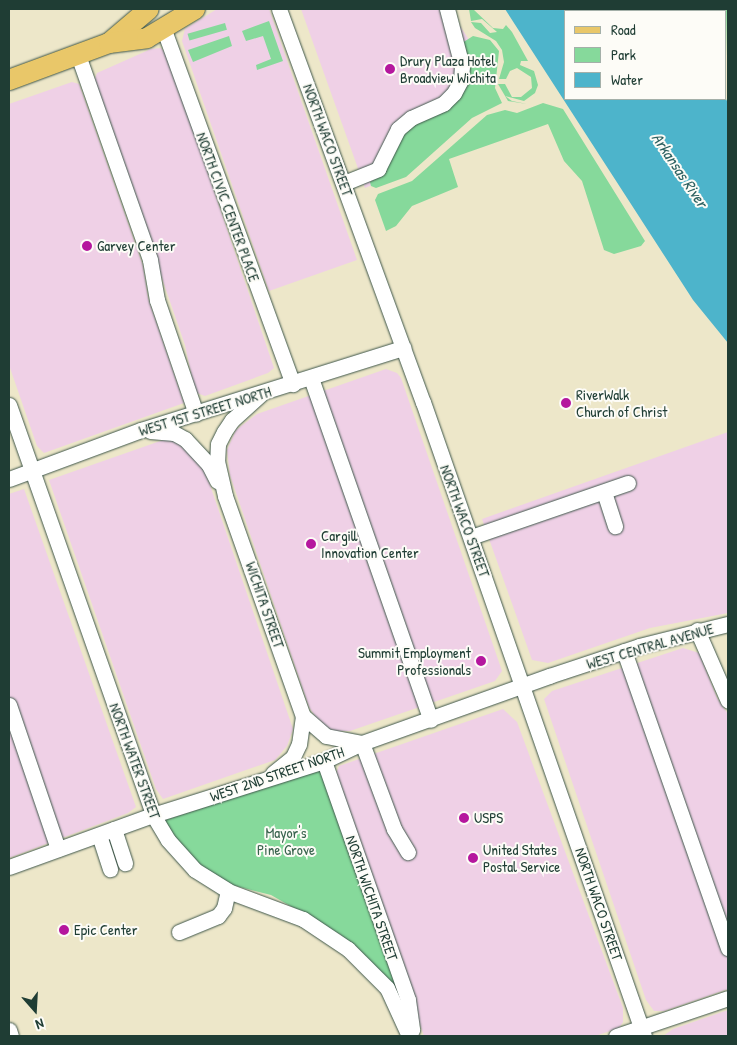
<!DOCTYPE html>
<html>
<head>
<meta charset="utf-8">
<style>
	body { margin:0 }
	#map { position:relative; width:737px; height:1045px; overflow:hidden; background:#ede7c9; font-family:"Patrick Hand",sans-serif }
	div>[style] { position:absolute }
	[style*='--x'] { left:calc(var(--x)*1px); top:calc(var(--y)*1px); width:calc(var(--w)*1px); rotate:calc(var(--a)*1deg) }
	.built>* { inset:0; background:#efd0e6 }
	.green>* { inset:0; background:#86d99b; transform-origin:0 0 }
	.water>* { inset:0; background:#4db4cb }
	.roads { filter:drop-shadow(0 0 1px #3e564a) drop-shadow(0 0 1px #3e564a) }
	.minor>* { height:15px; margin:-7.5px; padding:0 7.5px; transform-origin:7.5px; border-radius:7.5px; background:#fff }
	.major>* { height:20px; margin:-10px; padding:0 10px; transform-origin:10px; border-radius:10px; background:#e9c769 }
	.dots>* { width:14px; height:14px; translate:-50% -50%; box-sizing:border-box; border:2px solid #fdfcf7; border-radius:50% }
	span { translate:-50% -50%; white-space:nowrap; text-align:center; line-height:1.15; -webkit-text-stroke:4px #fdfcf7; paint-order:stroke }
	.poi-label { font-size:15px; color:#1f3d34 }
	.left { translate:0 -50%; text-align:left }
	.right { translate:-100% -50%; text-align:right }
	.street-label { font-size:15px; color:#1f3d34 }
	.park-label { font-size:15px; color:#39644e }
	.water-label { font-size:16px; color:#2d6161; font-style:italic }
	.frame { position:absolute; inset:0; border:10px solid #1f3d34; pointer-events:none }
	.legend { position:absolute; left:564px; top:10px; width:162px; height:90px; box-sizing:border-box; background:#fdfcf7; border:1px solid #a4b0a9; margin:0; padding:6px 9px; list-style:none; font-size:15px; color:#1f3d34 }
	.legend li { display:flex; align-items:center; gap:10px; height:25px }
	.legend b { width:25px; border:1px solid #a4b0a9 }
	.north { position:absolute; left:10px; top:985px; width:50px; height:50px; -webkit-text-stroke:4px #fdfcf7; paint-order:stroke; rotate:161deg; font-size:14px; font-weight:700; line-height:20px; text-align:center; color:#1f3d34 }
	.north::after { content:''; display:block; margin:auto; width:18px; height:22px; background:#1f3d34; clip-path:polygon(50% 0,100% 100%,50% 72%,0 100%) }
</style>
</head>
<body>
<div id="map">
	<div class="built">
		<div style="clip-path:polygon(217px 9px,269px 9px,357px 260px,269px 291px,182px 41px,185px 29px)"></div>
		<div style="clip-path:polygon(301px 9px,449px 9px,477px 52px,478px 89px,384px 180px,365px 188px)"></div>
		<div style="clip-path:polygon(161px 48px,169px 58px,274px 368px,268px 373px,205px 396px,197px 393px,194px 387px,185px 345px,94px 81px,97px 73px,151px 49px)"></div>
		<div style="clip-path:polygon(72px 82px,79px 84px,143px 266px,148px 298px,184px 403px,44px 453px,37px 446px,9px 365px,9px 104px)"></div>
		<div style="clip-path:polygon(386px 369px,397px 373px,401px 378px,502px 671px,495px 681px,350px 731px,334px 731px,321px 725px,309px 707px,230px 475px,227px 450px,236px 430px,257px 414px)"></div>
		<div style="clip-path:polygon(728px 432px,728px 613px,650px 628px,548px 663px,532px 660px,482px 519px)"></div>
		<div style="clip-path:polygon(166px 439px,176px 441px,200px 463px,209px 482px,293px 729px,287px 746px,275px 760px,163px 799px,156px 789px,49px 480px)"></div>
		<div style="clip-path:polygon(24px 489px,136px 807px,128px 813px,9px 858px,9px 494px)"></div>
		<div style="clip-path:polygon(683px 648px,699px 653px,717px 698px,728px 714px,728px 989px,664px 1011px,654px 1011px,646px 1000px,544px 699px,552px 691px)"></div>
		<div style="clip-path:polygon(503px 709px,517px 722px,623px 1008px,623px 1022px,619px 1028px,595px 1036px,424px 1036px,334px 778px,339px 766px)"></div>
		<div style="clip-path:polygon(728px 1010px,728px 1036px,663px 1036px,673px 1029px)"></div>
	</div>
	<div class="green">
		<div style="clip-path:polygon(469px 9px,473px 9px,493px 28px,503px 29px,506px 25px,512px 32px,528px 61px,521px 61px,520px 65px,534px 71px,538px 85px,535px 93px,524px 101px,505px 96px,512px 101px,527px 104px,508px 101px,498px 84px,505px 84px,512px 97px,521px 97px,532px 88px,531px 77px,517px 68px,510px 71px,506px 79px,499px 79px,504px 62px,502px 50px,496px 41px,475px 28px,471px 22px,481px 23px,490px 33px,497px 32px,482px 19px,471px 21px)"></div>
		<div style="clip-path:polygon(671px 9px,728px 10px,728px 103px,726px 11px)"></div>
		<div style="clip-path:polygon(269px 21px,283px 61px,257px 70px,256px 65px,271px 59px,263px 36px,246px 41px,242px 31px)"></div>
		<div style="left:225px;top:23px;width:7px;height:39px;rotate:74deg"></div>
		<div style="clip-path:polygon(229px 36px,232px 46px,193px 62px,188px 50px)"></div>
		<div style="clip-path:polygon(473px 36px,490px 40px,499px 51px,495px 88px,502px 103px,472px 118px,406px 177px,376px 188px,371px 186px,370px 182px,385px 172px,395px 146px,409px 126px,450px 106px,468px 64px,462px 43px)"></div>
		<div style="clip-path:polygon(543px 103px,563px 109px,645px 241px,641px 246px,614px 254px,604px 250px,582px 181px,564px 161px,548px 124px,449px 159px,458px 187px,412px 206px,396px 226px,386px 231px,375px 200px,378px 194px,412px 181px,487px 115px,505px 110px,517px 113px)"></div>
		<div style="clip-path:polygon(321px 770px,409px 1008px,341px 935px,271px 895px,228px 884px,196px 865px,162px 821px)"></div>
	</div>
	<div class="water">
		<div style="clip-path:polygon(505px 9px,671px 9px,673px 11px,566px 11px,566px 99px,726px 99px,728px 103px,728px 343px,693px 300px)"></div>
	</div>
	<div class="roads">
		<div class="minor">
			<div style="--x:279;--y:9;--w:419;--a:69.9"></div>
			<div style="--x:423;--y:402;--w:671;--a:70.78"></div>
			<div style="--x:164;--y:30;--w:377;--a:70"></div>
			<div style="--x:78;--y:55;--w:217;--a:70.6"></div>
			<div style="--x:150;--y:260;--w:41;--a:80.1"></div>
			<div style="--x:157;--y:300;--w:120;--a:71.1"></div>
			<div style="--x:344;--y:183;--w:37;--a:-22"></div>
			<div style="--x:378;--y:169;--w:45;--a:-63.4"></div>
			<div style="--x:398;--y:129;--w:17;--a:-40"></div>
			<div style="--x:411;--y:118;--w:36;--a:-24"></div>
			<div style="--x:444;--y:103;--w:14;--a:-45"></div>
			<div style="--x:454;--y:93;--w:15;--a:-62"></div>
			<div style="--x:461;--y:80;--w:14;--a:-86"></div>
			<div style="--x:462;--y:66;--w:59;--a:-104.7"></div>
			<div style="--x:311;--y:378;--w:362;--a:70.7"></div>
			<div style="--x:261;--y:394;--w:39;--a:138"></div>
			<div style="--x:232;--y:420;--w:14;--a:124"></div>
			<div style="--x:224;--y:432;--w:13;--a:117"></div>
			<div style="--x:218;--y:444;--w:17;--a:93"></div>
			<div style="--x:217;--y:461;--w:36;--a:77"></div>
			<div style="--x:225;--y:496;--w:233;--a:70.5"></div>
			<div style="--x:303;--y:716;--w:28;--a:98"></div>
			<div style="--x:299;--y:744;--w:14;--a:115"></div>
			<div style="--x:293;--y:757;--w:26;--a:141"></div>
			<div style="--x:9;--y:405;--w:435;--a:70.6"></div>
			<div style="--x:153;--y:815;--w:29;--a:59"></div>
			<div style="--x:168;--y:840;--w:40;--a:48"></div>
			<div style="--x:195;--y:870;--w:39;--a:32"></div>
			<div style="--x:228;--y:891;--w:80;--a:20.5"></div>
			<div style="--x:303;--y:919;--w:54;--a:33.7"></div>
			<div style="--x:348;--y:949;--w:55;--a:45"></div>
			<div style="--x:387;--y:988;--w:53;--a:65.4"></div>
			<div style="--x:150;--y:431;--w:24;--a:5"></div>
			<div style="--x:174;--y:433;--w:13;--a:29"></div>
			<div style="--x:185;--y:439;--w:35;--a:47"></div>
			<div style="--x:209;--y:465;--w:18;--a:63"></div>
			<div style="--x:9;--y:479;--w:141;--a:-20.4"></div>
			<div style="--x:141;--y:430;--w:275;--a:-17.4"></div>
			<div style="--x:604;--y:492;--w:36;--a:72"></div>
			<div style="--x:471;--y:537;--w:166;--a:-19"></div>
			<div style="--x:697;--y:630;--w:77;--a:66.4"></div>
			<div style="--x:624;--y:651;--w:315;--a:70.7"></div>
			<div style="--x:9;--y:705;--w:152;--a:71.2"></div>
			<div style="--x:303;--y:716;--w:30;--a:41"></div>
			<div style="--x:326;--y:736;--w:37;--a:11"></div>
			<div style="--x:362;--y:743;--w:92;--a:69.6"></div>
			<div style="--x:394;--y:829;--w:27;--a:59"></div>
			<div style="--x:324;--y:761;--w:253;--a:70.6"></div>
			<div style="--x:408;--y:1000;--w:30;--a:82"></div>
			<div style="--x:114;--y:829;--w:36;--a:72"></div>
			<div style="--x:99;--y:835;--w:36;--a:72"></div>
			<div style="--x:9;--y:867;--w:153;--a:-19.9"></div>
			<div style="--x:153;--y:815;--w:179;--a:-17.5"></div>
			<div style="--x:324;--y:761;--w:42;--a:-25.3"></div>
			<div style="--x:362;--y:743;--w:199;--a:-19.7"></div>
			<div style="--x:549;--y:676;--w:95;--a:-18.4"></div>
			<div style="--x:639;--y:646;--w:92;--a:-13.9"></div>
			<div style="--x:179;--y:932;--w:42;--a:-22.3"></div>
			<div style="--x:218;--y:916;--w:10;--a:-53"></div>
			<div style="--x:224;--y:908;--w:17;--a:-77"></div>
			<div style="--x:9;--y:1030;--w:6;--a:72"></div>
			<div style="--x:616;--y:1036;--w:118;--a:-18.7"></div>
		</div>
		<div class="major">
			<div style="--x:109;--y:43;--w:52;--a:-40.4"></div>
			<div style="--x:9;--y:80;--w:107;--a:-20.3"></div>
			<div style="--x:109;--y:43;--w:38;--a:-7"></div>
			<div style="--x:147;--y:38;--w:56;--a:-31.1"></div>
		</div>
	</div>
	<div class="dots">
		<div style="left:390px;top:69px;background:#b5179e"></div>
		<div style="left:87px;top:246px;background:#b5179e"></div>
		<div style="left:566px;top:403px;background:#b5179e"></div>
		<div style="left:311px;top:544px;background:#b5179e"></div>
		<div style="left:481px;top:661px;background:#b5179e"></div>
		<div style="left:464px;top:818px;background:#b5179e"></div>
		<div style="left:473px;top:858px;background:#b5179e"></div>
		<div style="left:64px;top:930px;background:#b5179e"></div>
	</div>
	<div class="poi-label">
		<span class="left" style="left:400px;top:69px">Drury Plaza Hotel<br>Broadview Wichita</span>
		<span class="left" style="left:97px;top:246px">Garvey Center</span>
		<span class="left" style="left:576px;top:403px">RiverWalk<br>Church of Christ</span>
		<span class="left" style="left:321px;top:544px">Cargill<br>Innovation Center</span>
		<span class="right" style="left:471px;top:661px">Summit Employment<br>Professionals</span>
		<span class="left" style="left:474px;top:818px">USPS</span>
		<span class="left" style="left:483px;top:858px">United States<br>Postal Service</span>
		<span class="left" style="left:74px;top:930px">Epic Center</span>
	</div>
	<div class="street-label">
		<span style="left:328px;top:140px;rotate:70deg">NORTH WACO STREET</span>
		<span style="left:228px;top:207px;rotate:70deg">NORTH CIVIC CENTER PLACE</span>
		<span style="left:205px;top:411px;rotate:-17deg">WEST 1ST STREET NORTH</span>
		<span style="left:465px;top:521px;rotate:70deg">NORTH WACO STREET</span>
		<span style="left:265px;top:605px;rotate:71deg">WICHITA STREET</span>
		<span style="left:650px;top:646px;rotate:-16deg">WEST CENTRAL AVENUE</span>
		<span style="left:135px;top:761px;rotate:70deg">NORTH WATER STREET</span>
		<span style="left:277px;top:774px;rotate:-19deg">WEST 2ND STREET NORTH</span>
		<span style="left:372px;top:898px;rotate:71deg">NORTH WICHITA STREET</span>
		<span style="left:599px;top:904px;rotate:71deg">NORTH WACO STREET</span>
	</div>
	<div class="park-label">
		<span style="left:286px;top:841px">Mayor's<br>Pine Grove</span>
	</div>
	<div class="water-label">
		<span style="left:680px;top:170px;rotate:56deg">Arkansas River</span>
	</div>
	<div class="frame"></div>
	<ul class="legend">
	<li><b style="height:6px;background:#e9c769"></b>Road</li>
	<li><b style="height:14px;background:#86d99b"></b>Park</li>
	<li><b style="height:14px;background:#4db4cb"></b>Water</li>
	</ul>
	<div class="north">N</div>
</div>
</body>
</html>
